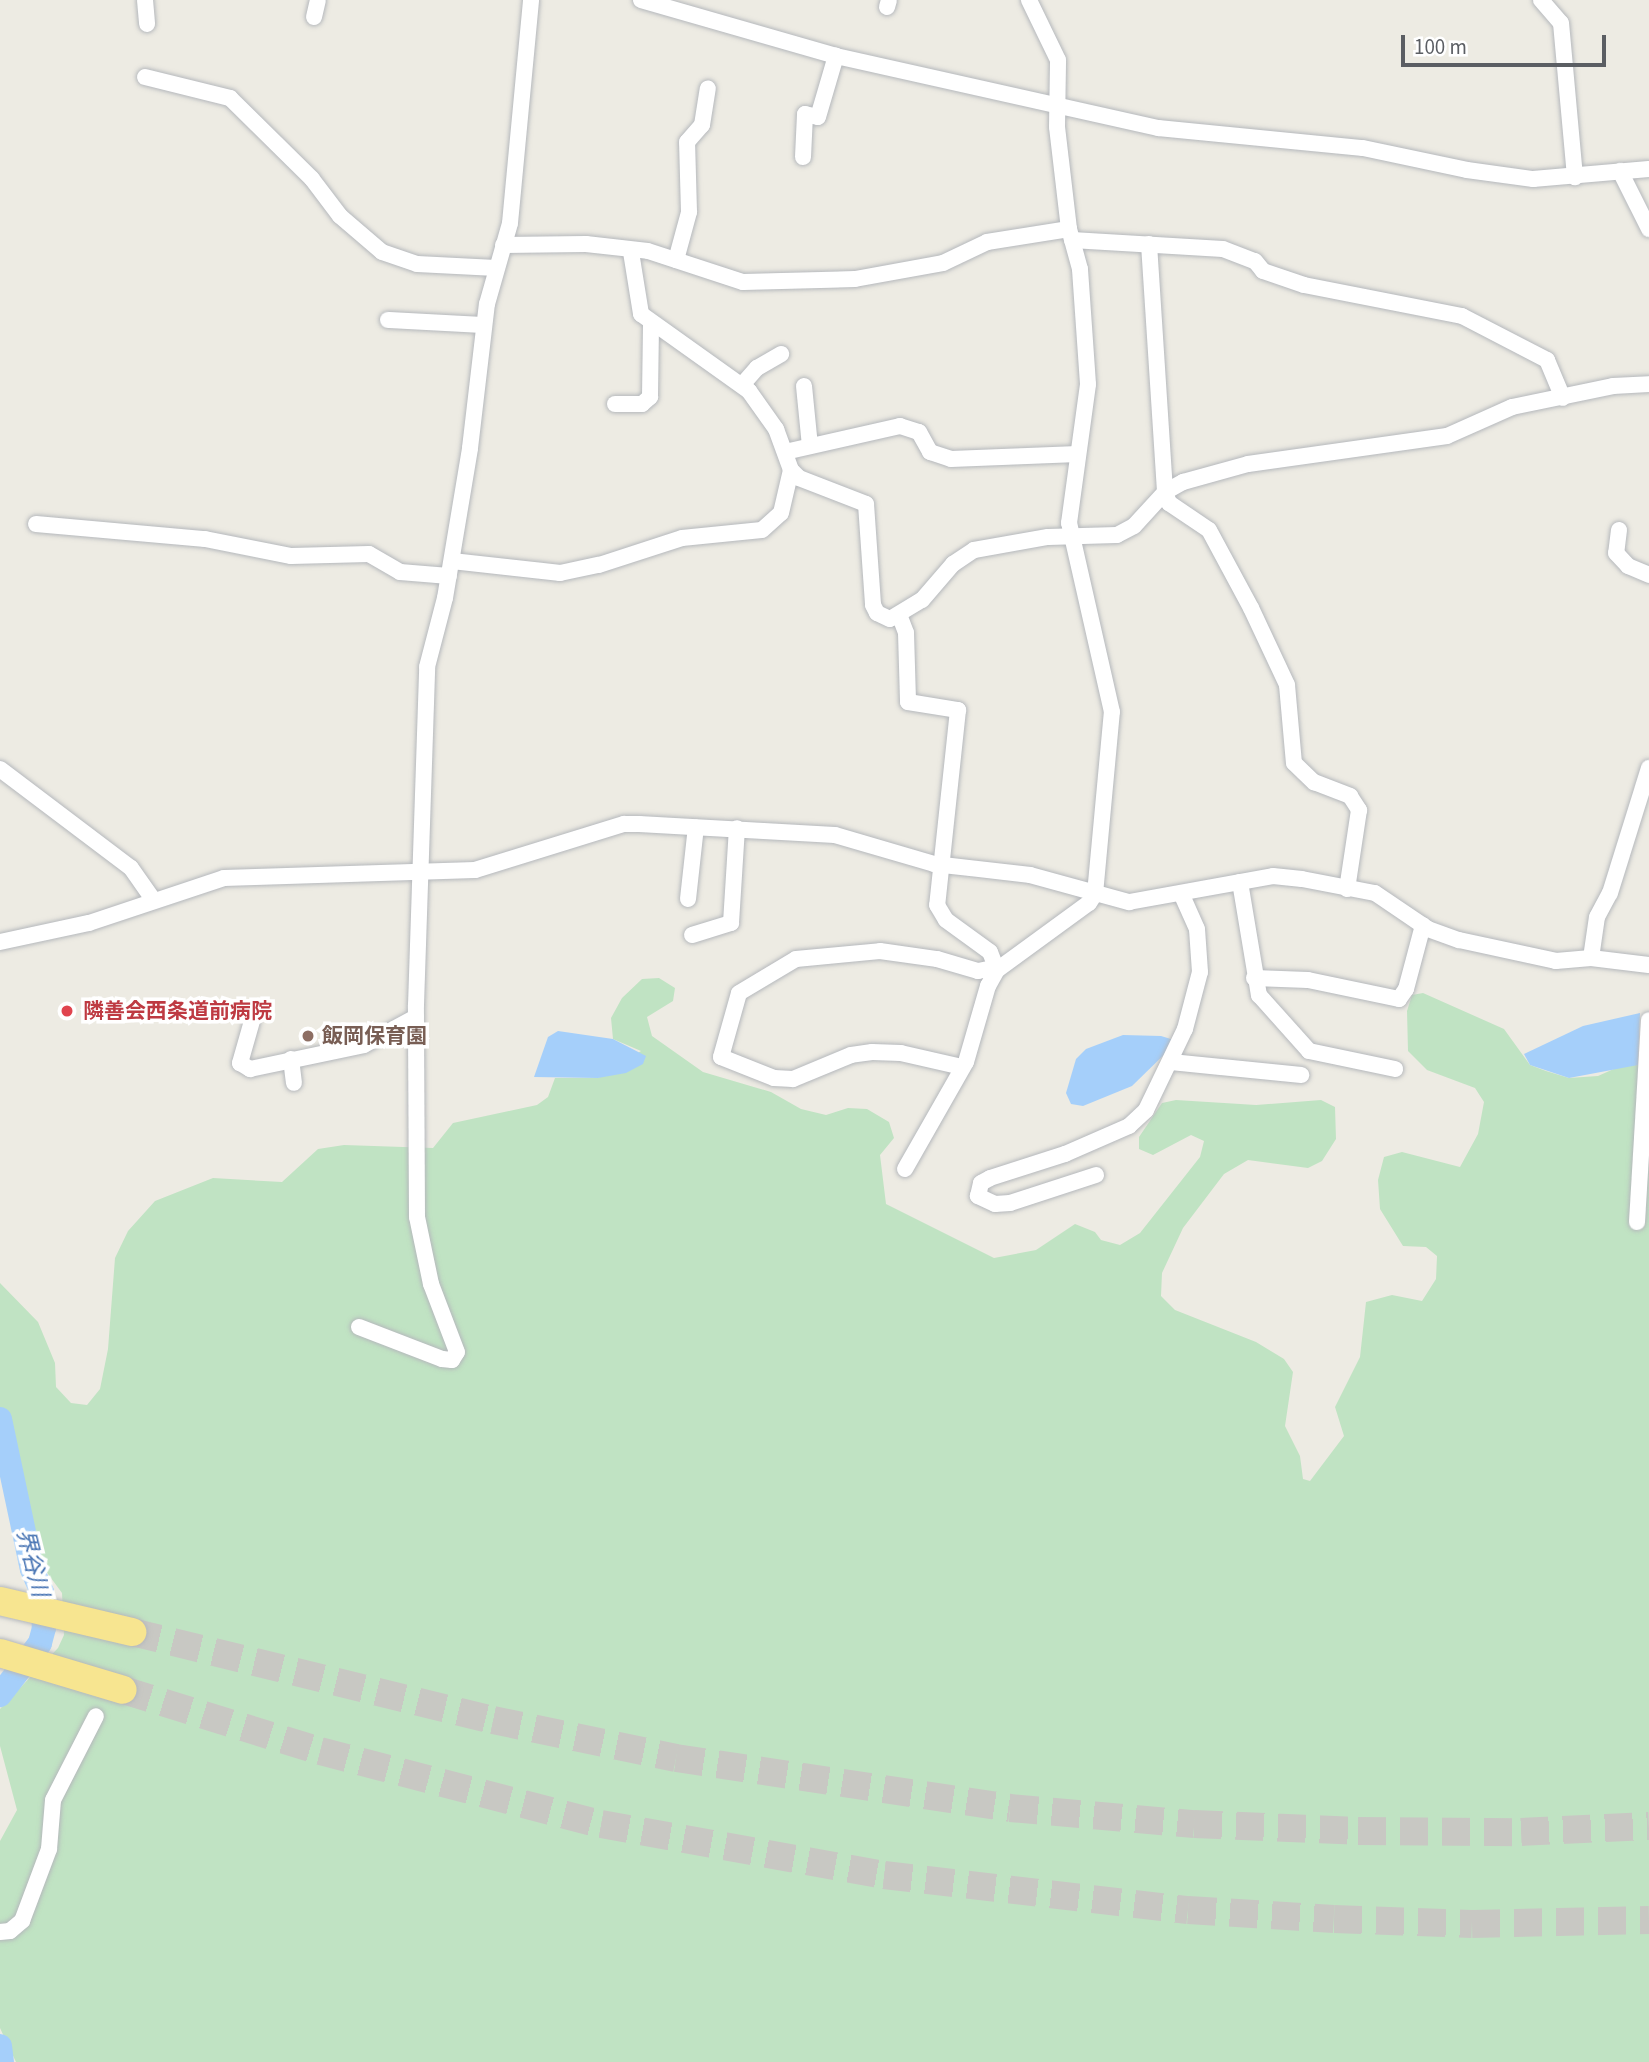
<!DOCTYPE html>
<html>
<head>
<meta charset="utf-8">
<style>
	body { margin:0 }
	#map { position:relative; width:1649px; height:2062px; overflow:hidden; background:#edebe3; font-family:"Source Sans 3","Noto Sans JP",sans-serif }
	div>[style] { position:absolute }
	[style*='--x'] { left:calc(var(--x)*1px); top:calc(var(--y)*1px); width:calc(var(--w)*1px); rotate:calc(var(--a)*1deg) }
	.green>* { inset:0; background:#c0e3c3 }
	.water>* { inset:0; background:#a5cffa }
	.river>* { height:24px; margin:-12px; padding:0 12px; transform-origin:12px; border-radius:12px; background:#a5cffa }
	.highway-tunnel>* { height:28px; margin-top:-14px; transform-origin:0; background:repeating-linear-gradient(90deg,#c8c8c3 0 28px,transparent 0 42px) }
	.roads { filter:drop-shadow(0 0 2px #b5b8bc) drop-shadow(0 0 2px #b5b8bc) }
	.street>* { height:16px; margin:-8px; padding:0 8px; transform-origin:8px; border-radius:8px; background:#fff }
	.highway>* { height:28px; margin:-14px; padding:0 14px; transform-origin:14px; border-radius:14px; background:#f7e590 }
	.dots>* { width:19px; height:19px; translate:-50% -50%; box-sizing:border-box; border:4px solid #fff; border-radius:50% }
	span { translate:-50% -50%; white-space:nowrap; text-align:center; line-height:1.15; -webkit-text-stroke:7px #fff; paint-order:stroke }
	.health-label { font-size:21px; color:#be3a42; font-weight:700 }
	.left { translate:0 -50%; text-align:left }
	.education-label { font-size:21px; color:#785e54; font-weight:700 }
	.water-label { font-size:23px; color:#4673b3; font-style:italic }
	.scale { position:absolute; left:1401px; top:35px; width:205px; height:32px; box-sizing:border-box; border:4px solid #5b5e63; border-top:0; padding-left:9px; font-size:21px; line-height:24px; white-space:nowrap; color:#5b5e63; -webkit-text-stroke:5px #fff; paint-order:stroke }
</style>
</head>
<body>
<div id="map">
	<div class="green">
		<div style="clip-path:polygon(659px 978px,675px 988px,673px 1001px,647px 1017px,652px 1036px,703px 1072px,771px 1092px,801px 1109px,826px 1115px,848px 1108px,867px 1109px,889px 1122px,894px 1138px,880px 1155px,886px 1204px,994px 1258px,1036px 1250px,1075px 1224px,1095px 1232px,1101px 1240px,1120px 1245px,1140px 1233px,1200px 1157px,1204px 1141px,1191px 1135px,1153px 1155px,1139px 1149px,1139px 1137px,1162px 1103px,1176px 1100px,1256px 1105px,1321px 1100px,1335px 1107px,1336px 1139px,1322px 1161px,1308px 1168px,1248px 1160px,1224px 1174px,1183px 1228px,1162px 1273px,1161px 1296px,1175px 1310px,1256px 1342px,1284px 1359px,1293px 1372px,1285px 1426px,1300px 1456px,1303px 1479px,1310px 1481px,1344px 1436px,1335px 1407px,1360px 1357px,1366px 1302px,1392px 1295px,1422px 1301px,1436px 1279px,1437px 1256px,1426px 1247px,1403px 1246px,1380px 1209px,1378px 1180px,1384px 1157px,1402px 1152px,1460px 1167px,1478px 1134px,1484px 1102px,1475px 1088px,1427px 1070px,1408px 1051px,1407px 1011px,1412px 995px,1423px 993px,1504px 1029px,1530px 1065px,1546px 1071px,1569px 1078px,1598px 1076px,1625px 1064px,1649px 1066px,1649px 2062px,16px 2062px,0 2028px,0 1841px,17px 1810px,0 1746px,0 1709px,58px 1648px,64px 1635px,62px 1593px,40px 1563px,12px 1442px,0 1431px,0 1283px,38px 1322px,55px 1363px,56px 1387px,71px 1403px,87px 1405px,100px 1389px,108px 1349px,115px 1258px,128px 1231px,155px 1201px,213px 1178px,282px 1182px,318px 1149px,344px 1145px,433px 1148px,453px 1123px,537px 1105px,548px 1097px,555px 1078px,598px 1078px,641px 1051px,613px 1039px,611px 1018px,622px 998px,642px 979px)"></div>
	</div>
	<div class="water">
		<div style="clip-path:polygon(1640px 1013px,1638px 1065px,1569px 1078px,1530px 1065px,1524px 1054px,1583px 1026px)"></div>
		<div style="clip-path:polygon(558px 1031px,613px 1039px,646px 1056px,643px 1064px,626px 1073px,598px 1078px,534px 1077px,548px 1037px)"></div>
		<div style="clip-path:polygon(1123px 1035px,1161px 1036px,1174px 1040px,1174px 1045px,1132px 1086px,1083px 1106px,1071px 1104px,1066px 1093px,1076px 1059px,1086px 1049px)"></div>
	</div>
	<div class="river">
		<div style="--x:0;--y:1419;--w:153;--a:78"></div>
		<div style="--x:32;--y:1569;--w:25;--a:67"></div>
		<div style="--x:42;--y:1592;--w:36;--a:87"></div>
		<div style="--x:44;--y:1628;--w:16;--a:105"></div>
		<div style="--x:40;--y:1643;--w:66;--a:127.6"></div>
		<div style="--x:0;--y:2046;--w:16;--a:83"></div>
	</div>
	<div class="highway-tunnel">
		<div style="--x:132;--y:1632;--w:372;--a:13.7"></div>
		<div style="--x:493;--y:1720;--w:187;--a:11.7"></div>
		<div style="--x:676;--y:1758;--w:338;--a:8.5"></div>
		<div style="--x:1010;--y:1808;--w:185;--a:5"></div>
		<div style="--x:1194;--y:1824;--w:164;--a:2.4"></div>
		<div style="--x:1358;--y:1831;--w:163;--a:0.4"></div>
		<div style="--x:1521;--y:1832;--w:128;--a:-2.7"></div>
		<div style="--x:123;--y:1690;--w:206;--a:17.2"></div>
		<div style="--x:320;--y:1751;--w:290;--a:14.6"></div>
		<div style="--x:601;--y:1824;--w:288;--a:10.2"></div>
		<div style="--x:884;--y:1875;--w:306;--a:6.6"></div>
		<div style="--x:1188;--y:1910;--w:146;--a:3.5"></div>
		<div style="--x:1334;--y:1919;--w:138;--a:2.1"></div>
		<div style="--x:1472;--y:1924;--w:177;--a:-1.3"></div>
	</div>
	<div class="roads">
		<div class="street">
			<div style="--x:145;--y:0;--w:24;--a:85"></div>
			<div style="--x:641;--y:0;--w:203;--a:16"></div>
			<div style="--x:836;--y:56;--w:330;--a:12.6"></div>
			<div style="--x:1158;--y:128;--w:206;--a:5.6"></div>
			<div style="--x:1363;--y:148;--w:106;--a:11.9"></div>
			<div style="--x:1467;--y:170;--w:67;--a:7.8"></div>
			<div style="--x:1533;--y:179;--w:116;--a:-4.9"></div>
			<div style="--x:1541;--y:0;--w:30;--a:49"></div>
			<div style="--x:1561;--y:23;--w:155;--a:84.8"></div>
			<div style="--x:887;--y:7;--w:7;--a:-74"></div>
			<div style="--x:314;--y:17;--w:17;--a:-77"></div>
			<div style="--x:145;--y:77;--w:88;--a:13.9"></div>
			<div style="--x:230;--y:98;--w:115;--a:44.6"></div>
			<div style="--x:312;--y:179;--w:46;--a:52.9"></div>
			<div style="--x:340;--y:216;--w:55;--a:40.6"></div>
			<div style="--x:382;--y:252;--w:37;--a:19"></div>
			<div style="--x:417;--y:264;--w:79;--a:2.9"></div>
			<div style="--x:803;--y:157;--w:43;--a:-87.3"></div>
			<div style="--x:805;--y:114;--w:13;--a:13"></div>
			<div style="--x:818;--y:117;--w:64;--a:-73.6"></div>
			<div style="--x:1620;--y:171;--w:65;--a:63.4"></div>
			<div style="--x:1072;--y:240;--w:151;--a:3.4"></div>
			<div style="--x:1223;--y:249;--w:34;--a:21"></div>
			<div style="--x:1255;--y:261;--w:13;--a:51"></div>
			<div style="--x:1263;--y:271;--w:43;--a:18.9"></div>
			<div style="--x:1304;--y:285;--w:161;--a:11.1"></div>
			<div style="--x:1462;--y:316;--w:96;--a:27.4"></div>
			<div style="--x:1547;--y:360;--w:41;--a:67.2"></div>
			<div style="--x:1149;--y:244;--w:249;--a:86.3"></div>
			<div style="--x:1165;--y:492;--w:12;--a:70"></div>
			<div style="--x:1169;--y:503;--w:48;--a:34"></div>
			<div style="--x:1209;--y:530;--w:89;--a:61.7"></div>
			<div style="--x:1251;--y:608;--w:85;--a:64.9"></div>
			<div style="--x:1287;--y:685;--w:78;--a:84.9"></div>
			<div style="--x:1294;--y:763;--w:28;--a:44"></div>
			<div style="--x:1314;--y:782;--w:39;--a:21"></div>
			<div style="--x:1350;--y:796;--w:17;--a:57"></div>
			<div style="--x:1359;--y:810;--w:80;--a:98.6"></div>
			<div style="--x:503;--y:245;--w:83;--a:-0.7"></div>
			<div style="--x:586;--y:244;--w:62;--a:6.4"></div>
			<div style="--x:648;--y:251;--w:100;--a:18.1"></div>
			<div style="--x:743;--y:282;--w:112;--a:-1.5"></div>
			<div style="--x:855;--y:279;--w:89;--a:-10.3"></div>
			<div style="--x:943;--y:263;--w:49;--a:-25.5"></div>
			<div style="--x:987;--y:242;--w:83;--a:-9"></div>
			<div style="--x:631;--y:252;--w:63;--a:80.8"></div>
			<div style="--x:641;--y:314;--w:133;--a:35.5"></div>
			<div style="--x:749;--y:391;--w:47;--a:54.6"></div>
			<div style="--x:776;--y:429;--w:44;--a:69.9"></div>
			<div style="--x:791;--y:470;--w:11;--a:45"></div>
			<div style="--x:799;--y:478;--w:72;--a:21.2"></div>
			<div style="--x:866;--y:504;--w:101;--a:86"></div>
			<div style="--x:873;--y:605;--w:9;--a:63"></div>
			<div style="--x:877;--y:613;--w:14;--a:25"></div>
			<div style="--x:890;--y:619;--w:37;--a:-31"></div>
			<div style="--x:922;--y:600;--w:48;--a:-49.3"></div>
			<div style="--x:953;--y:564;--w:25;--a:-34"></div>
			<div style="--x:974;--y:550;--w:75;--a:-10"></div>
			<div style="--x:1048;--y:537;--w:69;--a:-1.7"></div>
			<div style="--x:1117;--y:535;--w:19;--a:-28"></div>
			<div style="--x:1134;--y:526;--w:46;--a:-47.6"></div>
			<div style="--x:1165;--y:492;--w:21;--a:-29"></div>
			<div style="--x:1183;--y:482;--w:67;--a:-15.5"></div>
			<div style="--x:1248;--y:464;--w:201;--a:-8"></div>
			<div style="--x:1447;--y:436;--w:71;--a:-24"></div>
			<div style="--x:1512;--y:407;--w:103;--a:-11.7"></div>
			<div style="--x:1613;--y:386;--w:36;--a:-3"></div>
			<div style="--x:676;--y:260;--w:50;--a:-74.8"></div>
			<div style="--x:689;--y:212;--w:70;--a:-91.6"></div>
			<div style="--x:687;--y:142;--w:23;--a:-49"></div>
			<div style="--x:702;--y:125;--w:37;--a:-81"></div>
			<div style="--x:388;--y:320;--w:96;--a:3"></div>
			<div style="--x:742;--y:385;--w:23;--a:-49"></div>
			<div style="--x:757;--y:368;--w:28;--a:-30"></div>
			<div style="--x:804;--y:386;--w:60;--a:84.3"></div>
			<div style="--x:615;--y:404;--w:27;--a:0"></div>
			<div style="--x:642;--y:404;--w:11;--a:-41"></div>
			<div style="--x:650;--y:397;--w:73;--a:-89.2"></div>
			<div style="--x:785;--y:452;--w:118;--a:-12.7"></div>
			<div style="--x:900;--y:426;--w:20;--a:18"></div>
			<div style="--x:919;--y:432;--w:23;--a:61"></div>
			<div style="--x:930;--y:452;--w:22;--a:18"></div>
			<div style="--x:951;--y:459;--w:127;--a:-2.3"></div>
			<div style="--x:36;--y:524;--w:170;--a:5.1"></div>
			<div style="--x:205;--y:539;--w:88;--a:11.2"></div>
			<div style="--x:291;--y:556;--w:78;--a:-1.5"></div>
			<div style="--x:369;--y:554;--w:36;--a:30"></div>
			<div style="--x:400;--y:572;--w:49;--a:4.7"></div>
			<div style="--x:1619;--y:530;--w:23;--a:97"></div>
			<div style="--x:1616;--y:553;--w:18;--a:47"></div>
			<div style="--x:1628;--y:566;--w:23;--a:23"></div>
			<div style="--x:452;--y:561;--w:109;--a:6.3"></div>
			<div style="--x:560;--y:573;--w:40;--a:-12"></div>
			<div style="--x:599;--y:565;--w:87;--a:-18"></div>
			<div style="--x:682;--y:538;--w:80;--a:-5.7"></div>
			<div style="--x:762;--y:530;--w:25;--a:-42"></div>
			<div style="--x:781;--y:513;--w:44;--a:-76.9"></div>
			<div style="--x:900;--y:617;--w:17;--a:69"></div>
			<div style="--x:906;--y:633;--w:69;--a:88.3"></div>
			<div style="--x:908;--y:702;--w:51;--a:9.1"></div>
			<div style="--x:958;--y:710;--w:196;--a:96.1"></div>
			<div style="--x:937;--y:905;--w:17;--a:59"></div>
			<div style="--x:946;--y:920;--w:54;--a:36"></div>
			<div style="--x:990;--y:952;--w:19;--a:69"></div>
			<div style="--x:0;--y:769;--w:164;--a:37.1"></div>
			<div style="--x:131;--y:868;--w:39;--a:55"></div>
			<div style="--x:1240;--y:882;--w:115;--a:80.5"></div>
			<div style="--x:1259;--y:995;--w:75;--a:48.2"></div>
			<div style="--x:1309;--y:1051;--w:88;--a:11.8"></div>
			<div style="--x:688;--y:899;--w:72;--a:-83.7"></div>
			<div style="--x:692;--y:935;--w:41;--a:-17.1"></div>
			<div style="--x:731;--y:923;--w:95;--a:-86.4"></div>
			<div style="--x:0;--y:942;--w:91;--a:-12.1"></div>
			<div style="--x:89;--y:923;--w:142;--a:-18.4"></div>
			<div style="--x:224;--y:878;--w:251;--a:-1.8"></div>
			<div style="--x:475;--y:870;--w:156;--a:-17.2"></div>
			<div style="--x:624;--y:824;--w:15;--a:0"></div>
			<div style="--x:639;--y:824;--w:196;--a:3.2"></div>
			<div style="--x:835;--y:835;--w:103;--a:16.3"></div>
			<div style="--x:934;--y:864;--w:97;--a:6.5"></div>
			<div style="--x:1030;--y:875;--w:103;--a:15.3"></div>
			<div style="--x:1129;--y:902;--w:146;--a:-10.2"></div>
			<div style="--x:1273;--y:876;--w:29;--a:6"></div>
			<div style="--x:1302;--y:879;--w:74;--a:10.9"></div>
			<div style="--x:1375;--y:893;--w:64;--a:34.2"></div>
			<div style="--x:1428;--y:929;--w:33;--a:20"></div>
			<div style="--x:1459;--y:940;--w:99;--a:12.2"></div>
			<div style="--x:1556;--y:961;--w:35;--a:-5"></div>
			<div style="--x:1591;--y:958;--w:58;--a:6.9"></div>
			<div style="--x:1591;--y:958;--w:41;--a:-81.7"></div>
			<div style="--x:1597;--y:917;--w:27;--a:-62"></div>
			<div style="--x:1610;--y:893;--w:131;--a:-72.7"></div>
			<div style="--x:1254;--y:978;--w:54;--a:2.1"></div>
			<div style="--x:1308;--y:980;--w:93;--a:11.8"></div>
			<div style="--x:1399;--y:999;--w:12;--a:-55"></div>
			<div style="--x:1406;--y:989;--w:66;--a:-75.1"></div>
			<div style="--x:252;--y:1021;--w:44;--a:105.9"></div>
			<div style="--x:240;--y:1063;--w:12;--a:31"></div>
			<div style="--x:250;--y:1069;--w:116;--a:-11.9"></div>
			<div style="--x:364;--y:1045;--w:59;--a:-28.3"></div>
			<div style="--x:291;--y:1059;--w:24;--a:83"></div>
			<div style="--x:1171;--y:1062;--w:131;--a:5.7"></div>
			<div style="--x:962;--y:1067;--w:63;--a:-167.1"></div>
			<div style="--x:901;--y:1053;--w:29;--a:-178"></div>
			<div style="--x:872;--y:1052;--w:21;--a:172"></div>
			<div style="--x:851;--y:1055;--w:63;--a:157.5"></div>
			<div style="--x:793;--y:1079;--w:19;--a:-177"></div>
			<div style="--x:774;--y:1078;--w:57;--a:-158.4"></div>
			<div style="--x:721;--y:1057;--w:66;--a:-74.3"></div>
			<div style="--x:739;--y:993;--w:66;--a:-30.8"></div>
			<div style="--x:796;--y:959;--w:84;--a:-5.4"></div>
			<div style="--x:880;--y:951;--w:58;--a:8"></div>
			<div style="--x:937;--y:959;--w:43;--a:16.3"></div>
			<div style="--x:978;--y:971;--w:16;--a:-11"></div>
			<div style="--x:905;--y:1169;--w:123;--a:-60.3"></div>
			<div style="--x:966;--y:1062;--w:79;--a:-73.9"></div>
			<div style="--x:988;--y:986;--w:18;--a:-61"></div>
			<div style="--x:997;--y:970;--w:114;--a:-36.1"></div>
			<div style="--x:1089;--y:903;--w:11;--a:-56"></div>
			<div style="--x:1095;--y:894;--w:183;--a:-84.7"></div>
			<div style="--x:1112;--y:712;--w:194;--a:-102.8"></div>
			<div style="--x:1069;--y:523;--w:140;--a:-82.2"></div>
			<div style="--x:1088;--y:384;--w:115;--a:-94"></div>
			<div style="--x:1080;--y:269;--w:41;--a:-105.4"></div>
			<div style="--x:1069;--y:229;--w:103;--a:-96.7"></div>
			<div style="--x:1057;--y:127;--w:67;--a:-89.1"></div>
			<div style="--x:1058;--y:60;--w:67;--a:-115.8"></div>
			<div style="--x:1096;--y:1175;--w:90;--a:162"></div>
			<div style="--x:1010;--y:1203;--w:15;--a:176"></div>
			<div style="--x:995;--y:1204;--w:19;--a:-155"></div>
			<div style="--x:978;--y:1196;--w:13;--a:-77"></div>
			<div style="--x:981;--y:1183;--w:10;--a:-29"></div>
			<div style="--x:990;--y:1178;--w:79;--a:-17.7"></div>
			<div style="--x:1065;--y:1154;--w:70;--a:-23.6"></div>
			<div style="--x:1129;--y:1126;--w:23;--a:-43"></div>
			<div style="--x:1146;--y:1110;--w:90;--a:-64.3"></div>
			<div style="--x:1185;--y:1029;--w:59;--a:-75.3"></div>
			<div style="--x:1200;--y:972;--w:43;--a:-94"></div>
			<div style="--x:1197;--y:929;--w:39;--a:-114"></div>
			<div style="--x:1637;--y:1222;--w:202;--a:-86.6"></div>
			<div style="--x:359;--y:1327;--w:89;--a:21.1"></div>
			<div style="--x:442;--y:1359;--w:10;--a:6"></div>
			<div style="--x:452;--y:1360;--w:9;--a:-58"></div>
			<div style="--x:457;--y:1352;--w:73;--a:-110.9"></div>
			<div style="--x:431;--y:1284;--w:68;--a:-101.8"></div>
			<div style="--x:417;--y:1217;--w:212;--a:-90.3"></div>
			<div style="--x:416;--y:1005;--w:338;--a:-88.1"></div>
			<div style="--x:427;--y:667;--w:71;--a:-75.4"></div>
			<div style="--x:445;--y:598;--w:152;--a:-80.5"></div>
			<div style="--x:470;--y:448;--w:145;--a:-83.3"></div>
			<div style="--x:487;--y:304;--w:84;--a:-74.1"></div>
			<div style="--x:510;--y:223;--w:224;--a:-84.6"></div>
			<div style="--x:0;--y:1932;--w:10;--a:-6"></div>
			<div style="--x:10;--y:1931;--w:16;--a:-40"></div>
			<div style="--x:22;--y:1921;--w:77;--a:-69.4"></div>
			<div style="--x:49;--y:1849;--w:49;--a:-85.3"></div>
			<div style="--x:53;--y:1800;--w:94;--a:-62.9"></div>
		</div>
		<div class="highway">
			<div style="--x:0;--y:1601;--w:136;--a:13.2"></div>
			<div style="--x:0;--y:1653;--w:128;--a:16.7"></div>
		</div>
	</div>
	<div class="dots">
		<div style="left:67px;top:1011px;background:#e0444e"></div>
		<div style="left:308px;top:1036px;background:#8d6e63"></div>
	</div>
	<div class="health-label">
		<span class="left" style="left:83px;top:1011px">隣善会西条道前病院</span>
	</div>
	<div class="education-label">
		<span class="left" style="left:322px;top:1036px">飯岡保育園</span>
	</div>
	<div class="water-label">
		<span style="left:32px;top:1563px;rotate:76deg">界谷川</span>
	</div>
	<div class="scale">100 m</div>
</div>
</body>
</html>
